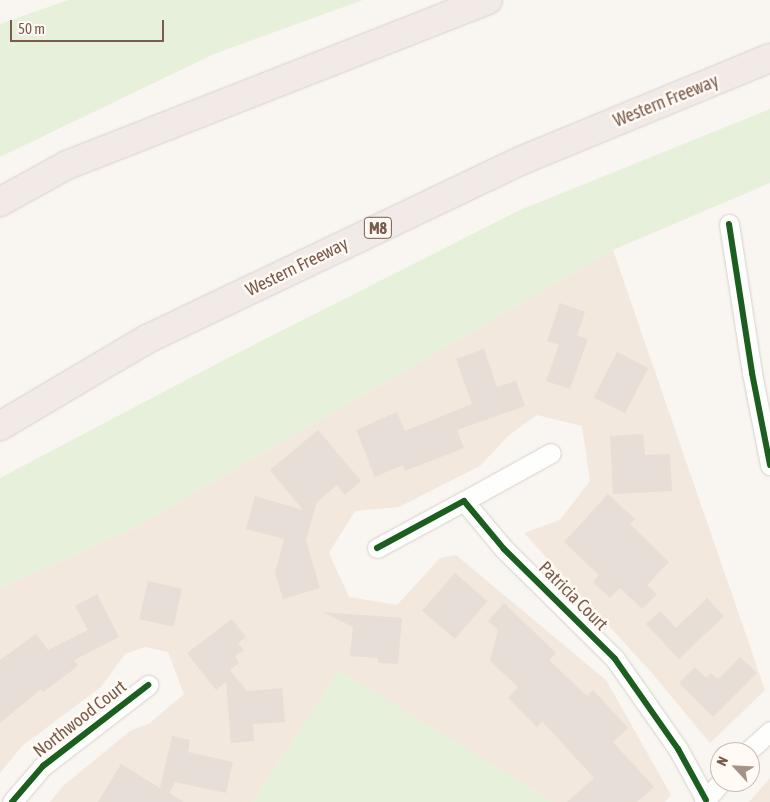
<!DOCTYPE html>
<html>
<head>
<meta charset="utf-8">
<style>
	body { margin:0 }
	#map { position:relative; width:770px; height:802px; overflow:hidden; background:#f9f5f0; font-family:"Asap Condensed",sans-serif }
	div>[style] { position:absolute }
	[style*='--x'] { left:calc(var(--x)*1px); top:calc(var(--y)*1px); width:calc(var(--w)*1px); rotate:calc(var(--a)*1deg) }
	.residential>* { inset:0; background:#f2e8de }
	.green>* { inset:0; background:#e7f0db }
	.building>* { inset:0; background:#e6ded7; transform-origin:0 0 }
	.roads { filter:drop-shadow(0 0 1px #d7d1cb) drop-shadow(0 0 1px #d7d1cb) }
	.street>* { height:19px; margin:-9.5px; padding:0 9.5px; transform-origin:9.5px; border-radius:9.5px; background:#fefefd }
	.highway>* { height:28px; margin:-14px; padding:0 14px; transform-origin:14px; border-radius:14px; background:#f2eae7 }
	.cycleway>* { height:6px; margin:-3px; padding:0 3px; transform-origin:3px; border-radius:3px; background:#1b5e20 }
	span { translate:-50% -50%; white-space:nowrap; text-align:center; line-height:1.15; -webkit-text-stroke:5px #fffaf3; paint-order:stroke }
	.shield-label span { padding:1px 4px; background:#fffaf3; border:1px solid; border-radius:4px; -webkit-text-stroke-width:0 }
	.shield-label { font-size:16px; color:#7a5c4d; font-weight:700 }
	.street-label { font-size:18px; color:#7a5c4d }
	.north { position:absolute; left:710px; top:742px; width:50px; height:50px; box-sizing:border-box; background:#fffaf3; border:1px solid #cabbb1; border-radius:50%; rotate:295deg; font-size:14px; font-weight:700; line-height:20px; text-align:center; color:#7a5c4d }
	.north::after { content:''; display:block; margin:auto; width:18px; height:22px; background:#a69286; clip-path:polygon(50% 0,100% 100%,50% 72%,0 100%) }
	.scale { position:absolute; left:10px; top:20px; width:154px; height:22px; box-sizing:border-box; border:2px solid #7a5c4d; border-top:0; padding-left:6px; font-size:15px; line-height:18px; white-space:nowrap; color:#7a5c4d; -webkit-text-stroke:4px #fffaf3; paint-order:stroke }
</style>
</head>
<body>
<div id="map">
	<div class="residential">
		<div style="clip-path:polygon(613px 250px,765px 690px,710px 743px,651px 672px,524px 533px,560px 520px,590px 481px,582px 426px,537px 415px,508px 436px,480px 466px,399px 507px,355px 511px,329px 553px,349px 597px,397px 605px,440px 558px,456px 555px,606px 680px,671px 795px,665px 802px,553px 802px,339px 671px,252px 802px,50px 802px,63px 786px,130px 731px,150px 723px,184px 694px,168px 652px,145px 647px,125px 654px,101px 687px,22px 746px,0 773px,0 588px,132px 529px)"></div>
		<div style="clip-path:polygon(770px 778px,770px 802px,749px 802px)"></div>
	</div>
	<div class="green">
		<div style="clip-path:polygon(68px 0,363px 0,214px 54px,0 157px,0 24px)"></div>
		<div style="clip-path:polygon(770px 109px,770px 183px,613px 250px,132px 529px,0 588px,0 478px,226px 359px,520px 210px)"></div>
		<div style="clip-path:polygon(339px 670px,553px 802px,252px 802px)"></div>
	</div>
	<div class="building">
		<div style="clip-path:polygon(560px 303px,585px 312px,577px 335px,588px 339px,570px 389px,546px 381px,559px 345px,547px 341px)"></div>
		<div style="clip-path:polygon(484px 349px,497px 387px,516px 381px,525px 406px,457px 430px,464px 448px,405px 471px,403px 465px,375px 477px,356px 430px,397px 412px,405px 431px,472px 404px,456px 359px)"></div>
		<div style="left:617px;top:352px;width:35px;height:51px;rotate:27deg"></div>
		<div style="clip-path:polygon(318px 430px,361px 481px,345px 495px,337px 485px,317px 502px,306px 540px,320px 588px,283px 599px,275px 573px,284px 539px,246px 529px,255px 496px,303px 510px,270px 470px)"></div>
		<div style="clip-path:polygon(643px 434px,645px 455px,670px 454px,672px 491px,613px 494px,610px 436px)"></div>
		<div style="clip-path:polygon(608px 494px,635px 519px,630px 524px,669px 562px,647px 585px,657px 594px,642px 609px,620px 588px,610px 598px,593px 582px,599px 575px,564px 542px)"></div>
		<div style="left:455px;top:573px;width:43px;height:50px;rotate:41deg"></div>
		<div style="left:148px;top:581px;width:35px;height:39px;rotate:13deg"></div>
		<div style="clip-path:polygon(97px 594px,119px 637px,74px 660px,78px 666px,43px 692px,41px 689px,0 723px,0 660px,36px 634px,48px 650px,88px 630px,75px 606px)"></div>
		<div style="clip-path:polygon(707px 598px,724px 616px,679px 659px,646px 624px,660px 611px,676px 628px)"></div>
		<div style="clip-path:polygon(504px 603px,556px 653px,549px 660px,587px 696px,593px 690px,628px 728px,613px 742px,654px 787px,637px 802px,567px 802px,594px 778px,542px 721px,537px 727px,508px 698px,518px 687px,490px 661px,498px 630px,488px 621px)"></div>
		<div style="clip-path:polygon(323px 612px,402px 618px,398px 664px,378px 663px,378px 658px,350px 656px,353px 627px)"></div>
		<div style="clip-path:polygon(232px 619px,246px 637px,238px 643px,244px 650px,235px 656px,239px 663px,230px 670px,247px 691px,282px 688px,285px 722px,253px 724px,254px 741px,231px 743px,226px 682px,216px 690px,187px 653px)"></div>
		<div style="clip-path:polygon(740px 657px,757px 673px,713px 717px,679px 683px,695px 667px,706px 678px,711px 673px,718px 679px)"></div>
		<div style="clip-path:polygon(172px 736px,190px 740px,188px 752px,233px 762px,226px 793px,175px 782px,169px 793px,184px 802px,98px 802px,121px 764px,160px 788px)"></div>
	</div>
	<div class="roads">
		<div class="street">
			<div style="--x:729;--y:224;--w:151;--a:81.2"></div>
			<div style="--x:752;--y:373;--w:94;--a:78.9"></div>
			<div style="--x:464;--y:501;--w:99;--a:-28.9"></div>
			<div style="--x:377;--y:548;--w:99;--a:-28.4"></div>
			<div style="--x:464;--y:501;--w:62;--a:50.2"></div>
			<div style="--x:504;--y:549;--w:156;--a:44.7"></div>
			<div style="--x:615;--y:659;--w:110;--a:55"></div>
			<div style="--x:678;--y:749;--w:58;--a:61.2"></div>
			<div style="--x:747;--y:752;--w:31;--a:-42"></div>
			<div style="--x:12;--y:802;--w:48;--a:-49.3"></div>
			<div style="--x:43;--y:766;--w:133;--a:-37.6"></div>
			<div style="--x:704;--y:802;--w:26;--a:-50"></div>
		</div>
		<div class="highway">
			<div style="--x:0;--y:202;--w:77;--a:-28.9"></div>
			<div style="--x:67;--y:165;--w:452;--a:-21.4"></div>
			<div style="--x:0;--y:426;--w:171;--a:-30.6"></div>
			<div style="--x:147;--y:339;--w:413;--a:-25.5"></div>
			<div style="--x:520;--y:161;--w:270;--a:-22.4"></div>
		</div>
	</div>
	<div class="cycleway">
		<div style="--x:729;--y:224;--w:151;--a:81.2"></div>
		<div style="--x:752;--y:373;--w:94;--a:78.9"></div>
		<div style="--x:377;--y:548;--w:99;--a:-28.4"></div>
		<div style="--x:464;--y:501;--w:62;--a:50.2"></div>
		<div style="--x:504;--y:549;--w:156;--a:44.7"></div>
		<div style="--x:615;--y:659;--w:110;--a:55"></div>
		<div style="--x:678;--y:749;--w:58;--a:61.2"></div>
		<div style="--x:12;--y:802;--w:48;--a:-49.3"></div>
		<div style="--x:43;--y:766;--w:133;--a:-37.6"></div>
	</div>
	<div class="shield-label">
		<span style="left:378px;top:228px">M8</span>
	</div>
	<div class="street-label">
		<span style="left:666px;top:101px;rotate:-22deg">Western Freeway</span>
		<span style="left:297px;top:267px;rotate:-26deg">Western Freeway</span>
		<span style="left:573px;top:596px;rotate:45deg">Patricia Court</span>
		<span style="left:80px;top:719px;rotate:-38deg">Northwood Court</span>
	</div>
	<div class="north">N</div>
	<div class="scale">50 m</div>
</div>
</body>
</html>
